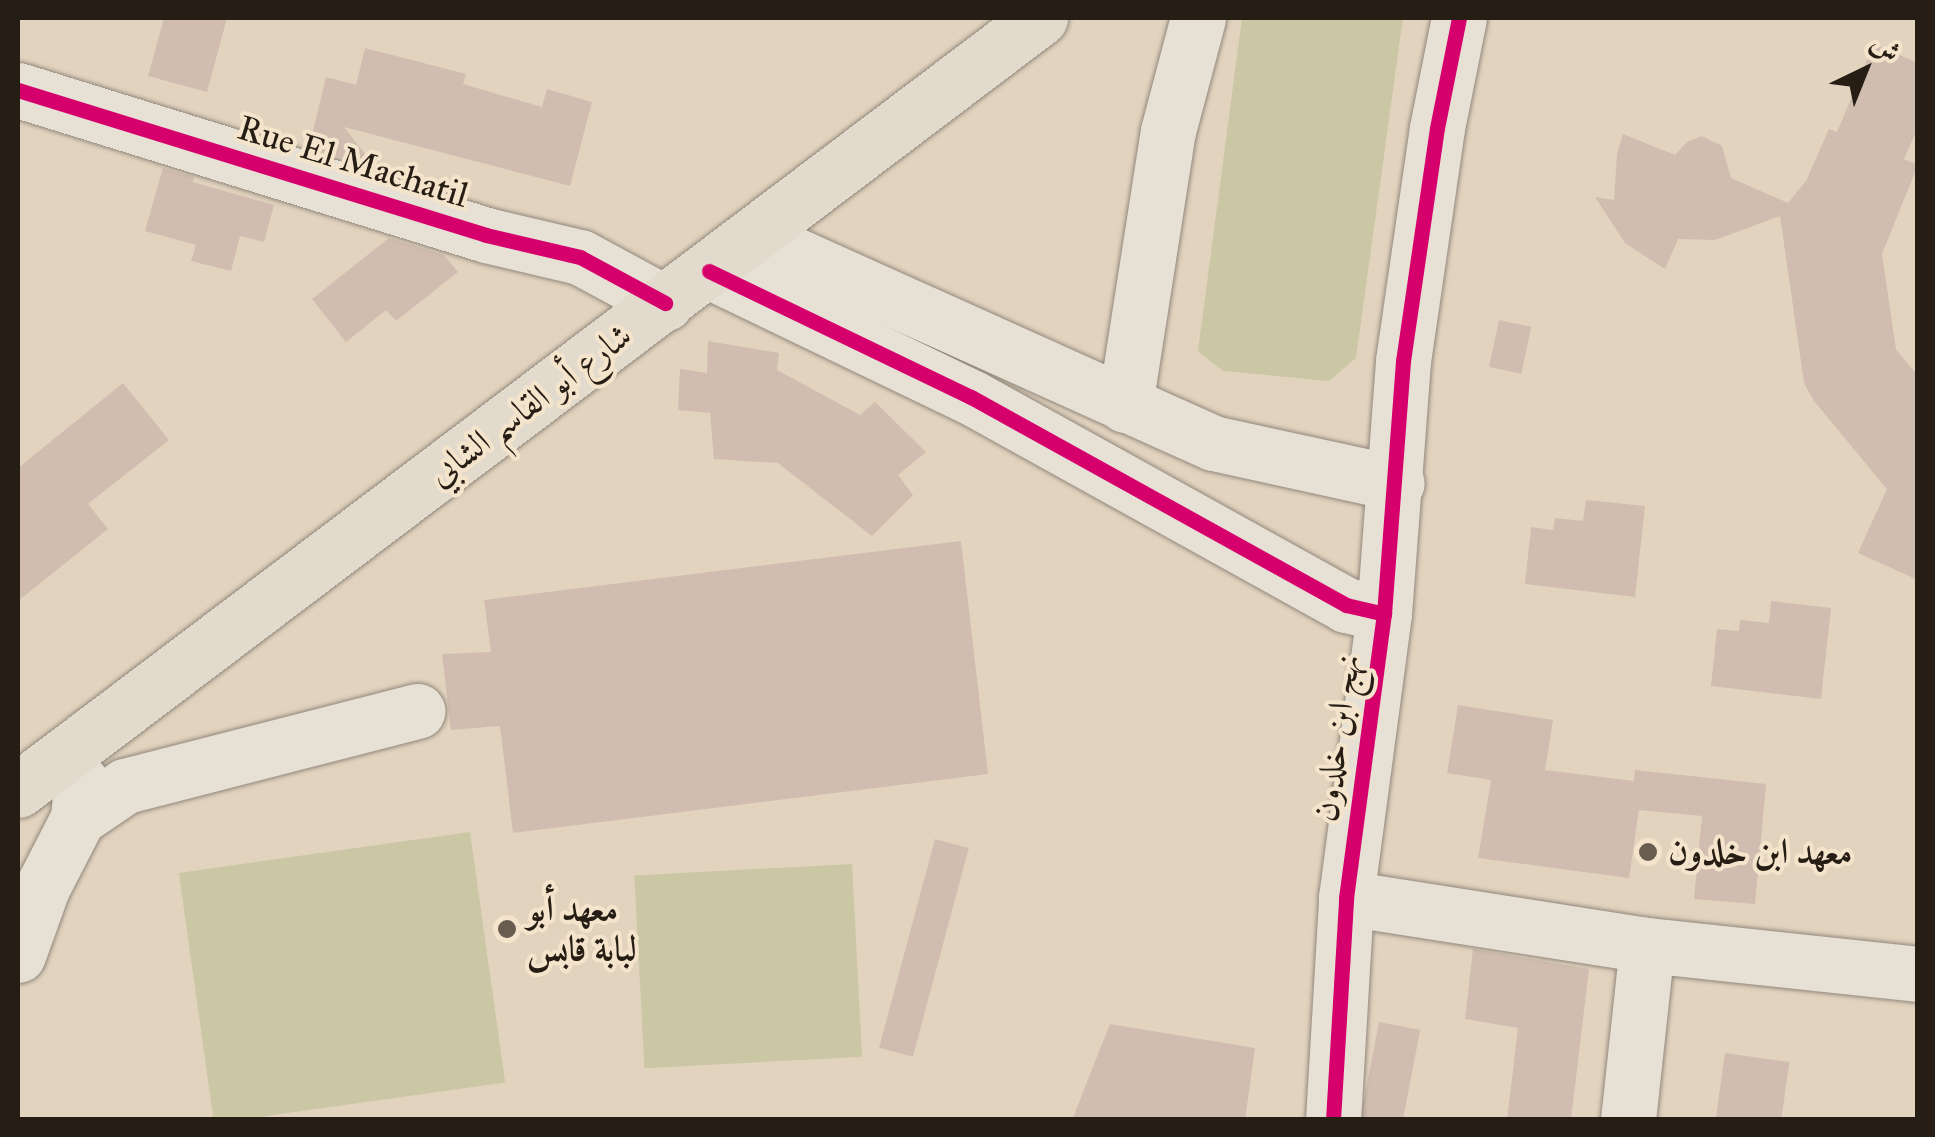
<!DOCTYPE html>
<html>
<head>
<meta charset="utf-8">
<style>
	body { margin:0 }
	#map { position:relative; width:1935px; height:1137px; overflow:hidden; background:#e2d3bf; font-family:"IM FELL Great Primer",Amiri,serif }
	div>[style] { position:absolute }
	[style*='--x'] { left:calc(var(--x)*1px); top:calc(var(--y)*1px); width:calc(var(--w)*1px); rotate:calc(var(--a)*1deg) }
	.green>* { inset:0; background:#cbc7a4; transform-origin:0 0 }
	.building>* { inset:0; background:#d0bdb0; transform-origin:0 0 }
	.roads { filter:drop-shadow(0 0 2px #91887b) drop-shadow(0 0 2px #91887b) }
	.minor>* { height:55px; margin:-27.5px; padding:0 27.5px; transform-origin:27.5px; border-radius:27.5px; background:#e7e0d5 }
	.major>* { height:55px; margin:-27.5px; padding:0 27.5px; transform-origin:27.5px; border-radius:27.5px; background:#e3dace }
	.cycleway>* { height:15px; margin:-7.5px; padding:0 7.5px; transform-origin:7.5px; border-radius:7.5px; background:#d6006c }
	.dots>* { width:28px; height:28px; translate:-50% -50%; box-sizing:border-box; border:5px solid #f5e4cc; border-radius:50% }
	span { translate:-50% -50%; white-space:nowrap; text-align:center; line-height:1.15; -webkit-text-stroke:8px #f5e4cc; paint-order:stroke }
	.street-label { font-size:35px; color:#261d14 }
	.poi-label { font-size:35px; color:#261d14; font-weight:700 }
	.left { translate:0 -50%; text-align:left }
	.frame { position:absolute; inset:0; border:20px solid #261d14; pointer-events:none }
	.north { position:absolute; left:1815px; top:20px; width:100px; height:100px; -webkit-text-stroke:8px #f5e4cc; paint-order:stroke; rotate:43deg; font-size:28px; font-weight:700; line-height:40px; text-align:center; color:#261d14 }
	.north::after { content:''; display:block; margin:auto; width:35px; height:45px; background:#261d14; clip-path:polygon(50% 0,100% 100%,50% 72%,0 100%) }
</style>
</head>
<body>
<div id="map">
	<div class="green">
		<div style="clip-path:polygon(1242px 18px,1403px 18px,1356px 358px,1329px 381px,1223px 371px,1198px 351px)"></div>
		<div style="left:470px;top:832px;width:253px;height:294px;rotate:82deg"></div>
		<div style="left:852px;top:864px;width:193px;height:218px;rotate:87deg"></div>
	</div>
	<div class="building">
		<div style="clip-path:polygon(164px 18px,227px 18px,207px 92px,148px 76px)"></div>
		<div style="clip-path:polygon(1874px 44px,1918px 63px,1918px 127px,1904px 159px,1918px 165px,1882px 254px,1896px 349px,1918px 376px,1918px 580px,1858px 553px,1887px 489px,1814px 401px,1804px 383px,1780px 216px,1715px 240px,1678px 239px,1665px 269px,1625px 243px,1595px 197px,1614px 200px,1617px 154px,1623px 134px,1675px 155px,1687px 142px,1702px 136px,1722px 146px,1731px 178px,1788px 203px,1806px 181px,1829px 129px,1837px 132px)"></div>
		<div style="clip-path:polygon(365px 48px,466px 74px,463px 84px,542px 107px,547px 89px,592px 102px,570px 186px,344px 127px,368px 158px,366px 165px,309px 147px,326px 77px,356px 85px)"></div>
		<div style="clip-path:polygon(163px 168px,194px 177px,193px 182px,274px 205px,264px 242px,240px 236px,231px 271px,191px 261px,196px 245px,145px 231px)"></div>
		<div style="clip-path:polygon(389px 238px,444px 255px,458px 272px,396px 321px,386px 310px,346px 342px,312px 299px)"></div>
		<div style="left:1499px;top:320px;width:33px;height:48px;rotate:12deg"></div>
		<div style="clip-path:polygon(708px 341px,779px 353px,777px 370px,860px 415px,875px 402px,926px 452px,898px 475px,913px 495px,872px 536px,778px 463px,714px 459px,710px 413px,678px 410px,680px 369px,707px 373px)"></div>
		<div style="clip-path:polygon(123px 383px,169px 440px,88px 504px,108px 529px,18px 601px,18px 468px)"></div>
		<div style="clip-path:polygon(1586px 500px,1645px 506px,1635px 597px,1525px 584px,1531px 527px,1553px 530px,1555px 518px,1583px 521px)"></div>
		<div style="clip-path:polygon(961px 541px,988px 774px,513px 833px,500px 726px,451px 730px,442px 654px,491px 652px,484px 600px)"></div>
		<div style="clip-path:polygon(1771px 601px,1831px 608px,1821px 699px,1711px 686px,1717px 629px,1739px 631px,1740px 620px,1769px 623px)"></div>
		<div style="clip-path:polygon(1458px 705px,1553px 720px,1545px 770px,1634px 781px,1635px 770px,1766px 784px,1755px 904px,1694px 899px,1702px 816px,1639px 810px,1629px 878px,1478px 858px,1491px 780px,1447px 773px)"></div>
		<div style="left:935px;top:839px;width:35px;height:216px;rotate:15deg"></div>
		<div style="clip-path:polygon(1473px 949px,1589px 969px,1571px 1120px,1507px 1120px,1518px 1028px,1465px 1019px)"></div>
		<div style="left:1379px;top:1022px;width:42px;height:99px;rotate:11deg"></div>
		<div style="clip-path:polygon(1110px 1024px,1255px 1048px,1245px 1120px,1072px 1120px)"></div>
		<div style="left:1725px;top:1053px;width:65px;height:68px;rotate:8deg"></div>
	</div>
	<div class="roads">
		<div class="minor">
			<div style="--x:18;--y:90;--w:490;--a:17.2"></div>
			<div style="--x:486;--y:235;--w:97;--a:13.2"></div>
			<div style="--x:580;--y:257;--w:97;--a:28.4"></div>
			<div style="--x:755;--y:237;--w:502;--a:24.22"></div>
			<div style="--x:1213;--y:443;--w:188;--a:12.3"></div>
			<div style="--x:709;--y:271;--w:291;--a:25.7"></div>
			<div style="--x:971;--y:397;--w:429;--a:29"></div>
			<div style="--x:1346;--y:605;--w:39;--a:13"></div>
			<div style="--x:1125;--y:405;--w:277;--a:-81.1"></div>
			<div style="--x:1168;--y:131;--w:117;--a:-75.1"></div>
			<div style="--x:78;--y:818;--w:57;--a:-34.2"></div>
			<div style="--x:125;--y:786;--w:302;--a:-14.4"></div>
			<div style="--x:1346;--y:898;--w:305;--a:8.9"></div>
			<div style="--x:1647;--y:945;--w:176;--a:96.2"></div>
			<div style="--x:1647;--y:945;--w:273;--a:6.1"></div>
			<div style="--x:18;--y:955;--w:71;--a:-70.3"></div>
			<div style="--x:42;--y:888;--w:79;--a:-62.8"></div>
			<div style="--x:78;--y:818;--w:36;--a:-85"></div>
			<div style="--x:1333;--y:1120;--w:222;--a:-86.6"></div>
			<div style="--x:1346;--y:898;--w:287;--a:-82.4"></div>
			<div style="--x:1384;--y:614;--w:254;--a:-85.7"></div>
			<div style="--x:1403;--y:361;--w:235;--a:-81.7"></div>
			<div style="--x:1437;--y:128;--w:112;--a:-78.7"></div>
		</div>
		<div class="major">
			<div style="--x:18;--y:790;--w:1281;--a:-37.07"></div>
		</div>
	</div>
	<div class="cycleway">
		<div style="--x:18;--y:90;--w:490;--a:17.2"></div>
		<div style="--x:486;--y:235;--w:97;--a:13.2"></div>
		<div style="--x:580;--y:257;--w:97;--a:28.4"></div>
		<div style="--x:709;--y:271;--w:291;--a:25.7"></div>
		<div style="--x:971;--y:397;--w:429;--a:29"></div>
		<div style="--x:1346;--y:605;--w:39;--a:13"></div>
		<div style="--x:1333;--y:1120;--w:222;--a:-86.6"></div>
		<div style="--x:1346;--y:898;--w:287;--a:-82.4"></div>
		<div style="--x:1384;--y:614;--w:254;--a:-85.7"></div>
		<div style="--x:1403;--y:361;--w:235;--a:-81.7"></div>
		<div style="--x:1437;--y:128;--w:112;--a:-78.7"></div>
	</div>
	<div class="dots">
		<div style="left:1648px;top:852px;background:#685d50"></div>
		<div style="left:507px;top:929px;background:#685d50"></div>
	</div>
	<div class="street-label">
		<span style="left:353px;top:162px;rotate:17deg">Rue El Machatil</span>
		<span style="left:530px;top:405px;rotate:-37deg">شارع أبو القاسم الشابي</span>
		<span style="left:1337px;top:738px;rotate:-82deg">نهج ابن خلدون</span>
	</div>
	<div class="poi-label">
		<span class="left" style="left:1668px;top:852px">معهد ابن خلدون</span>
		<span class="left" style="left:527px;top:929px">معهد أبو<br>لبابة قابس</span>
	</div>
	<div class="frame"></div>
	<div class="north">ش</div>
</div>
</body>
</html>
